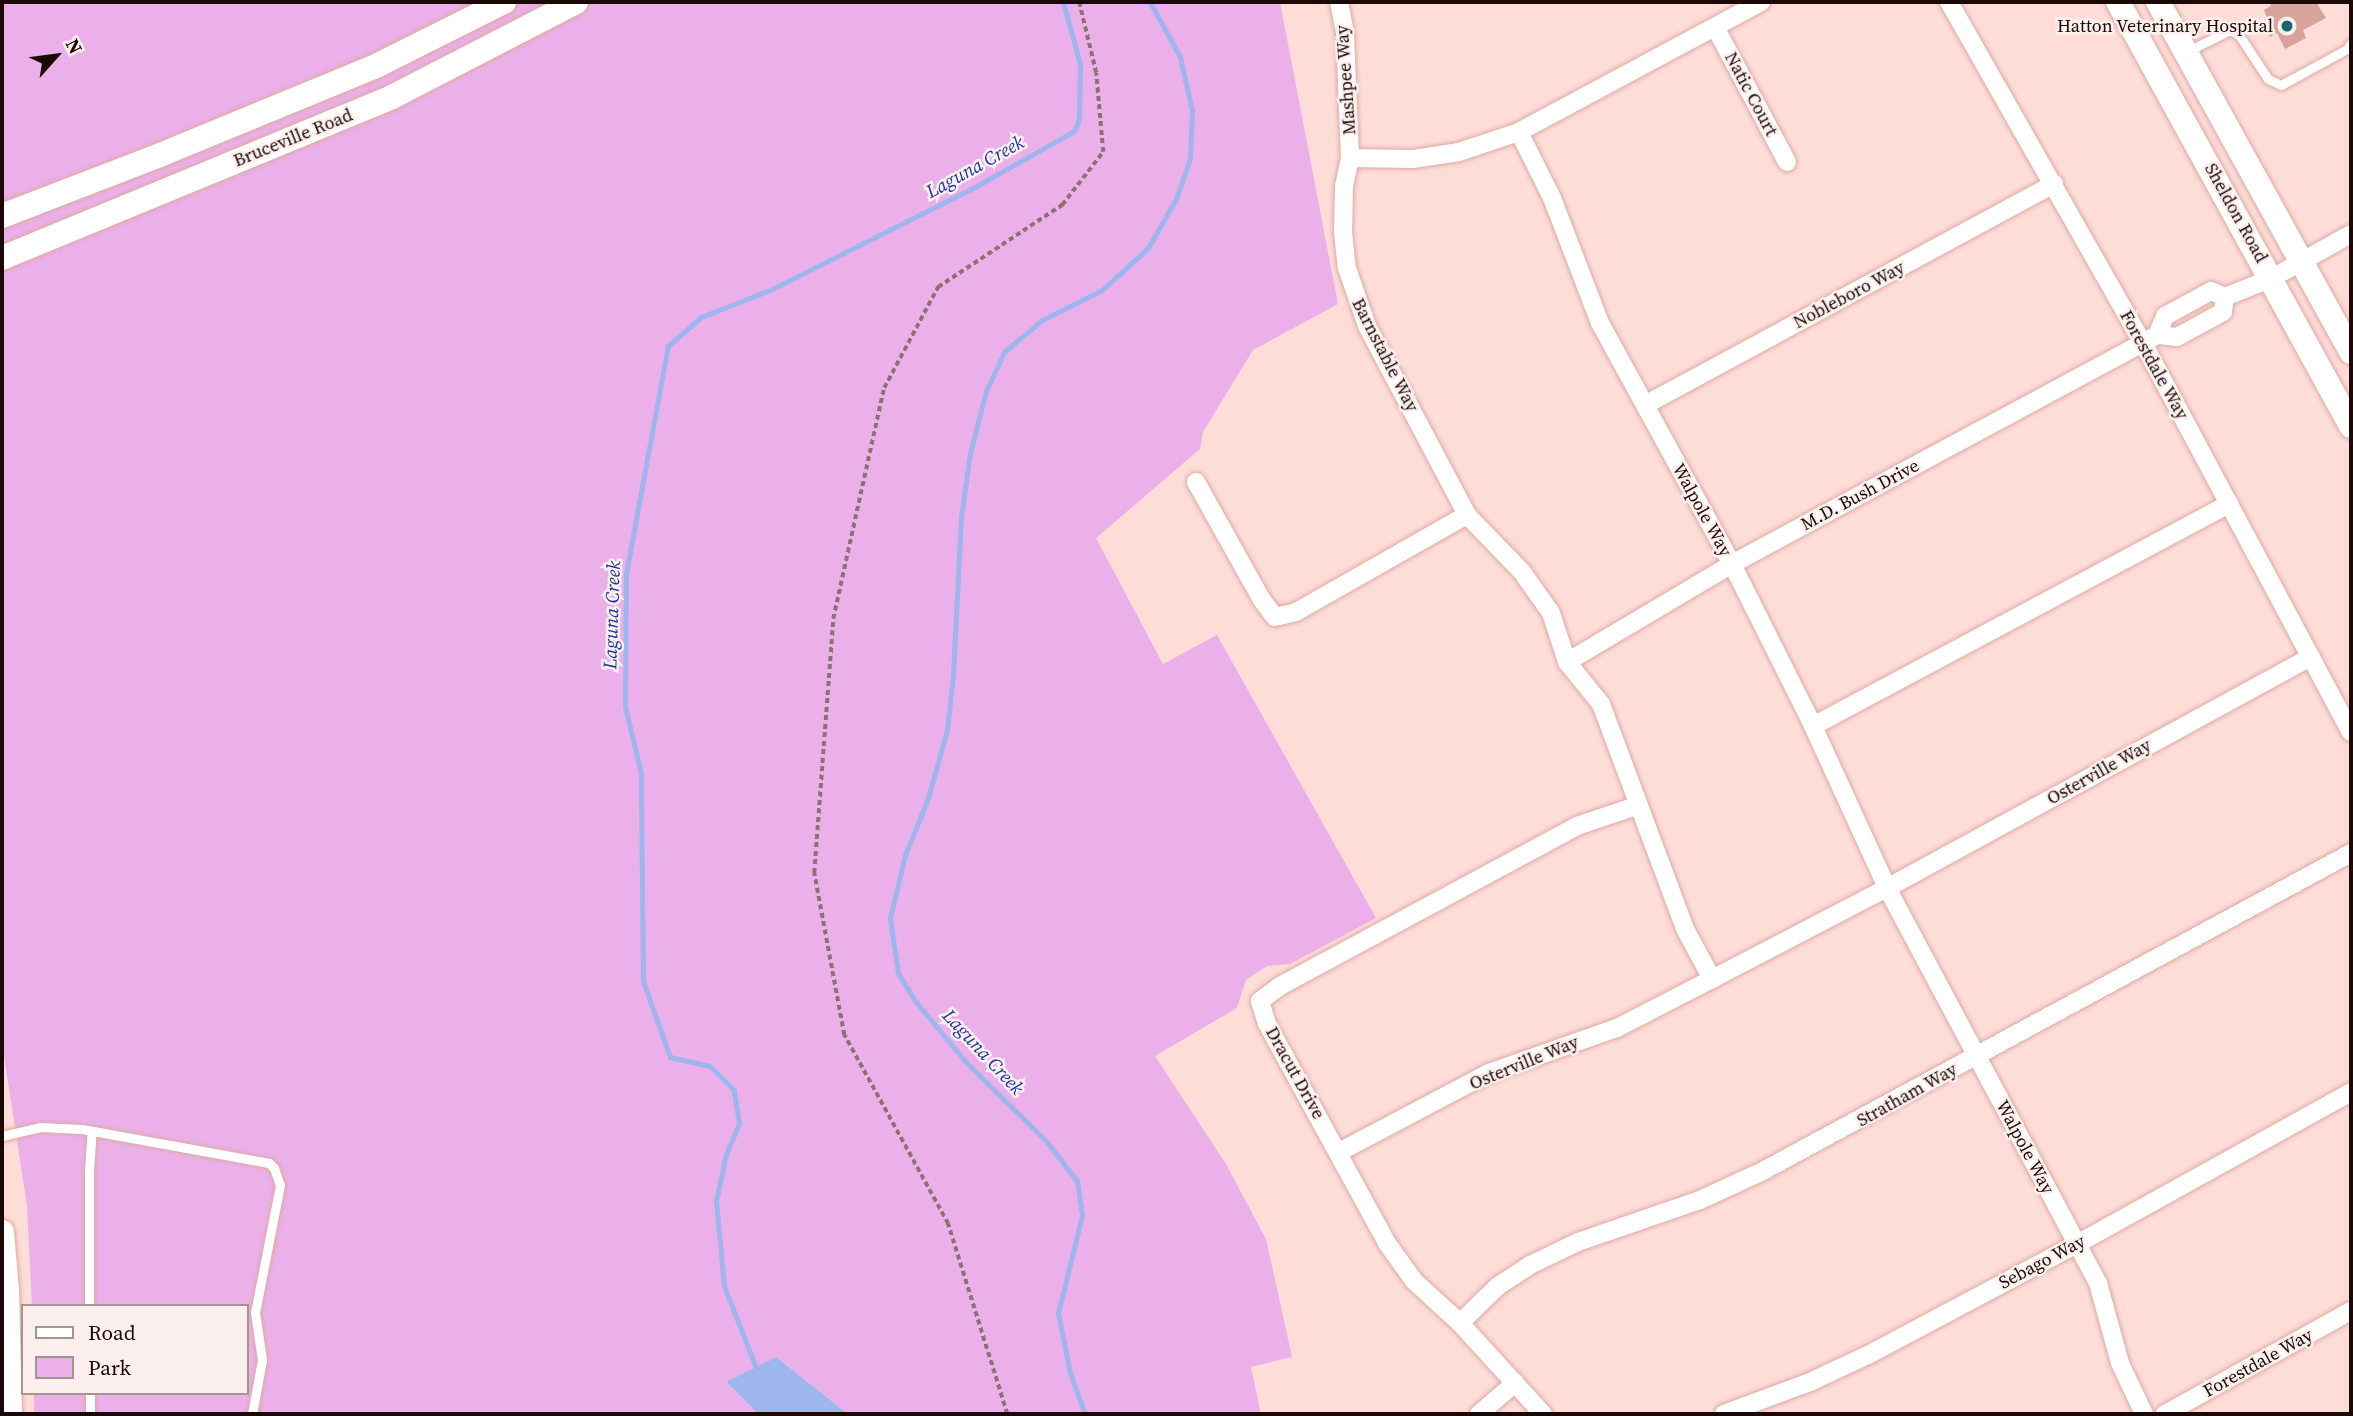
<!DOCTYPE html>
<html>
<head>
<meta charset="utf-8">
<style>
	body { margin:0 }
	#map { position:relative; width:2353px; height:1416px; overflow:hidden; background:#feddd8; font-family:"Source Serif 4",serif }
	div>[style] { position:absolute }
	[style*='--x'] { left:calc(var(--x)*1px); top:calc(var(--y)*1px); width:calc(var(--w)*1px); rotate:calc(var(--a)*1deg) }
	.green>* { inset:0; background:#ebb0ea }
	.water>* { inset:0; background:#9eb5ee }
	.stream>* { height:5px; margin:-2.5px; padding:0 2.5px; transform-origin:2.5px; border-radius:2.5px; background:#9eb5ee }
	.building>* { inset:0; background:#d7a39c }
	.path>* { height:3.5px; margin-top:-1.75px; transform-origin:0; background:repeating-linear-gradient(90deg,#8b726f 0 5px,transparent 0 8.5px) }
	.roads { filter:drop-shadow(0 0 2px #deaaa3) drop-shadow(0 0 2px #deaaa3) }
	.lane>* { height:9px; margin:-4.5px; padding:0 4.5px; transform-origin:4.5px; border-radius:4.5px; background:#fff }
	.street>* { height:18px; margin:-9px; padding:0 9px; transform-origin:9px; border-radius:9px; background:#fff }
	.secondary>* { height:24px; margin:-12px; padding:0 12px; transform-origin:12px; border-radius:12px; background:#fff }
	.dots>* { width:19px; height:19px; translate:-50% -50%; box-sizing:border-box; border:4px solid #fbf0ee; border-radius:50% }
	span { translate:-50% -50%; white-space:nowrap; text-align:center; line-height:1.15; -webkit-text-stroke:5px #fbf0ee; paint-order:stroke }
	.poi-label { font-size:18px; color:#1a0907 }
	.right { translate:-100% -50%; text-align:right }
	.street-label { font-size:18px; color:#1a0907 }
	.water-label { font-size:19px; color:#1c359f; font-style:italic }
	.frame { position:absolute; inset:0; border:4px solid #1a0907; pointer-events:none }
	.legend { position:absolute; left:21px; top:1304px; width:228px; height:91px; box-sizing:border-box; background:#fbf0ee; border:2px solid #a19492; margin:0; padding:9px 12px; list-style:none; font-size:21px; color:#1a0907 }
	.legend li { display:flex; align-items:center; gap:14px; height:35px }
	.legend b { width:35px; border:2px solid #a19492 }
	.north { position:absolute; left:21px; top:21px; width:70px; height:70px; -webkit-text-stroke:5px #fbf0ee; paint-order:stroke; rotate:62deg; font-size:19px; font-weight:700; line-height:28px; text-align:center; color:#1a0907 }
	.north::after { content:''; display:block; margin:auto; width:24px; height:32px; background:#1a0907; clip-path:polygon(50% 0,100% 100%,50% 72%,0 100%) }
</style>
</head>
<body>
<div id="map">
	<div class="green">
		<div style="clip-path:polygon(2px 2px,1280px 2px,1338px 304px,1253px 350px,1203px 432px,1200px 449px,1096px 538px,1163px 664px,1217px 635px,1376px 918px,1290px 964px,1267px 966px,1246px 980px,1237px 1008px,1155px 1056px,1226px 1164px,1266px 1239px,1292px 1357px,1251px 1367px,1261px 1414px,848px 1414px,776px 1357px,726px 1382px,758px 1414px,34px 1414px,34px 1393px,247px 1393px,247px 1306px,32px 1306px,27px 1206px,2px 1043px)"></div>
	</div>
	<div class="water">
		<div style="clip-path:polygon(776px 1357px,848px 1414px,758px 1414px,726px 1382px)"></div>
	</div>
	<div class="stream">
		<div style="--x:758;--y:1373;--w:93;--a:-111.3"></div>
		<div style="--x:724;--y:1286;--w:85;--a:-95.4"></div>
		<div style="--x:716;--y:1201;--w:48;--a:-78"></div>
		<div style="--x:726;--y:1154;--w:34;--a:-67"></div>
		<div style="--x:739;--y:1123;--w:33;--a:-99"></div>
		<div style="--x:734;--y:1090;--w:34;--a:-135"></div>
		<div style="--x:710;--y:1066;--w:41;--a:-167.3"></div>
		<div style="--x:670;--y:1057;--w:81;--a:-109.6"></div>
		<div style="--x:643;--y:981;--w:208;--a:-90.6"></div>
		<div style="--x:641;--y:773;--w:68;--a:-103.6"></div>
		<div style="--x:625;--y:707;--w:133;--a:-89.6"></div>
		<div style="--x:626;--y:574;--w:232;--a:-79.6"></div>
		<div style="--x:668;--y:346;--w:44;--a:-41.3"></div>
		<div style="--x:701;--y:317;--w:74;--a:-21.4"></div>
		<div style="--x:770;--y:290;--w:227;--a:-26.7"></div>
		<div style="--x:973;--y:188;--w:116;--a:-29.4"></div>
		<div style="--x:1074;--y:131;--w:12;--a:-66"></div>
		<div style="--x:1079;--y:120;--w:56;--a:-89"></div>
		<div style="--x:1080;--y:64;--w:64;--a:-105.3"></div>
		<div style="--x:1085;--y:1414;--w:44;--a:-110.1"></div>
		<div style="--x:1070;--y:1373;--w:61;--a:-101.3"></div>
		<div style="--x:1058;--y:1313;--w:101;--a:-76.2"></div>
		<div style="--x:1082;--y:1215;--w:34;--a:-98"></div>
		<div style="--x:1077;--y:1181;--w:49;--a:-127.6"></div>
		<div style="--x:1047;--y:1142;--w:115;--a:-135.4"></div>
		<div style="--x:965;--y:1061;--w:77;--a:-129.7"></div>
		<div style="--x:916;--y:1002;--w:34;--a:-122"></div>
		<div style="--x:898;--y:973;--w:56;--a:-98.3"></div>
		<div style="--x:890;--y:918;--w:65;--a:-76.6"></div>
		<div style="--x:905;--y:855;--w:61;--a:-68"></div>
		<div style="--x:928;--y:798;--w:71;--a:-74.4"></div>
		<div style="--x:947;--y:730;--w:55;--a:-83.8"></div>
		<div style="--x:953;--y:675;--w:158;--a:-87.1"></div>
		<div style="--x:961;--y:517;--w:65;--a:-82"></div>
		<div style="--x:970;--y:453;--w:64;--a:-75.5"></div>
		<div style="--x:986;--y:391;--w:43;--a:-65.2"></div>
		<div style="--x:1004;--y:352;--w:50;--a:-40.1"></div>
		<div style="--x:1042;--y:320;--w:67;--a:-26.6"></div>
		<div style="--x:1102;--y:290;--w:62;--a:-42.4"></div>
		<div style="--x:1148;--y:248;--w:56;--a:-60.3"></div>
		<div style="--x:1176;--y:199;--w:43;--a:-71.1"></div>
		<div style="--x:1190;--y:158;--w:47;--a:-87.6"></div>
		<div style="--x:1192;--y:111;--w:55;--a:-102.5"></div>
		<div style="--x:1180;--y:57;--w:63;--a:-118.6"></div>
	</div>
	<div class="building">
		<div style="clip-path:polygon(2269px 2px,2316px 2px,2326px 18px,2303px 30px,2306px 38px,2285px 49px,2277px 33px,2270px 37px,2262px 21px,2267px 18px,2264px 10px,2271px 6px)"></div>
	</div>
	<div class="path">
		<div style="--x:1007;--y:1414;--w:199;--a:-107.3"></div>
		<div style="--x:948;--y:1224;--w:216;--a:-118.8"></div>
		<div style="--x:844;--y:1035;--w:165;--a:-100.5"></div>
		<div style="--x:814;--y:873;--w:255;--a:-85.7"></div>
		<div style="--x:833;--y:619;--w:237;--a:-77.6"></div>
		<div style="--x:884;--y:388;--w:115;--a:-61.9"></div>
		<div style="--x:938;--y:287;--w:149;--a:-33.5"></div>
		<div style="--x:1062;--y:205;--w:67;--a:-52.3"></div>
		<div style="--x:1103;--y:152;--w:79;--a:-95.1"></div>
		<div style="--x:1096;--y:73;--w:73;--a:-103.5"></div>
	</div>
	<div class="roads">
		<div class="lane">
			<div style="--x:2188;--y:51;--w:47;--a:-26.6"></div>
			<div style="--x:2230;--y:30;--w:10;--a:29"></div>
			<div style="--x:2239;--y:35;--w:53;--a:56.6"></div>
			<div style="--x:2268;--y:79;--w:14;--a:25"></div>
			<div style="--x:2281;--y:85;--w:75;--a:-28.6"></div>
			<div style="--x:2347;--y:49;--w:7;--a:-56"></div>
			<div style="--x:2;--y:1136;--w:39;--a:-13"></div>
			<div style="--x:40;--y:1127;--w:42;--a:2.7"></div>
			<div style="--x:82;--y:1129;--w:190;--a:10.3"></div>
			<div style="--x:269;--y:1163;--w:7;--a:45"></div>
			<div style="--x:274;--y:1168;--w:18;--a:71"></div>
			<div style="--x:280;--y:1185;--w:129;--a:101.1"></div>
			<div style="--x:255;--y:1312;--w:49;--a:81.7"></div>
			<div style="--x:262;--y:1360;--w:55;--a:100.5"></div>
			<div style="--x:89;--y:1306;--w:136;--a:-90"></div>
			<div style="--x:89;--y:1170;--w:39;--a:-86"></div>
			<div style="--x:90;--y:1414;--w:21;--a:-90"></div>
		</div>
		<div class="street">
			<div style="--x:1339;--y:2;--w:33;--a:79"></div>
			<div style="--x:1345;--y:34;--w:124;--a:87.7"></div>
			<div style="--x:1761;--y:2;--w:275;--a:151.8"></div>
			<div style="--x:1519;--y:132;--w:63;--a:161.6"></div>
			<div style="--x:1459;--y:152;--w:47;--a:171.3"></div>
			<div style="--x:1413;--y:159;--w:63;--a:-179.1"></div>
			<div style="--x:1350;--y:158;--w:29;--a:102"></div>
			<div style="--x:1344;--y:186;--w:46;--a:91.2"></div>
			<div style="--x:1343;--y:232;--w:36;--a:84"></div>
			<div style="--x:1347;--y:268;--w:61;--a:71"></div>
			<div style="--x:1367;--y:326;--w:214;--a:62.1"></div>
			<div style="--x:1467;--y:515;--w:79;--a:46"></div>
			<div style="--x:1522;--y:572;--w:50;--a:54.7"></div>
			<div style="--x:1551;--y:613;--w:52;--a:71.9"></div>
			<div style="--x:1567;--y:662;--w:54;--a:51"></div>
			<div style="--x:1601;--y:704;--w:240;--a:69.5"></div>
			<div style="--x:1685;--y:929;--w:57;--a:61.6"></div>
			<div style="--x:1712;--y:979;--w:197;--a:-27.5"></div>
			<div style="--x:1887;--y:888;--w:448;--a:61.9"></div>
			<div style="--x:2098;--y:1283;--w:83;--a:74.6"></div>
			<div style="--x:2120;--y:1363;--w:56;--a:64.8"></div>
			<div style="--x:1949;--y:2;--w:392;--a:60.4"></div>
			<div style="--x:2143;--y:343;--w:441;--a:61.9"></div>
			<div style="--x:1715;--y:27;--w:153;--a:61.9"></div>
			<div style="--x:1519;--y:132;--w:74;--a:63.4"></div>
			<div style="--x:1552;--y:198;--w:134;--a:69"></div>
			<div style="--x:1600;--y:323;--w:275;--a:61.3"></div>
			<div style="--x:1732;--y:564;--w:181;--a:63.4"></div>
			<div style="--x:1813;--y:726;--w:178;--a:65.4"></div>
			<div style="--x:1887;--y:888;--w:483;--a:-28.6"></div>
			<div style="--x:2225;--y:297;--w:51;--a:-22"></div>
			<div style="--x:2272;--y:278;--w:90;--a:-29.1"></div>
			<div style="--x:1645;--y:405;--w:465;--a:-28.4"></div>
			<div style="--x:1196;--y:482;--w:135;--a:60.8"></div>
			<div style="--x:1262;--y:600;--w:21;--a:53"></div>
			<div style="--x:1275;--y:617;--w:22;--a:-13"></div>
			<div style="--x:1296;--y:612;--w:197;--a:-29.6"></div>
			<div style="--x:1567;--y:662;--w:192;--a:-30.7"></div>
			<div style="--x:1732;--y:564;--w:467;--a:-28.3"></div>
			<div style="--x:2143;--y:343;--w:16;--a:-30"></div>
			<div style="--x:2157;--y:335;--w:21;--a:-67"></div>
			<div style="--x:2165;--y:316;--w:52;--a:-28.5"></div>
			<div style="--x:2211;--y:291;--w:15;--a:23"></div>
			<div style="--x:2225;--y:297;--w:15;--a:98"></div>
			<div style="--x:2223;--y:312;--w:52;--a:151.5"></div>
			<div style="--x:2177;--y:337;--w:20;--a:-174"></div>
			<div style="--x:1813;--y:726;--w:472;--a:-28.1"></div>
			<div style="--x:1339;--y:1152;--w:170;--a:-27.8"></div>
			<div style="--x:1489;--y:1073;--w:136;--a:-19.4"></div>
			<div style="--x:1617;--y:1028;--w:107;--a:-27.3"></div>
			<div style="--x:1460;--y:1323;--w:53;--a:-44.2"></div>
			<div style="--x:1498;--y:1286;--w:38;--a:-33"></div>
			<div style="--x:1530;--y:1265;--w:53;--a:-25.6"></div>
			<div style="--x:1578;--y:1242;--w:129;--a:-19"></div>
			<div style="--x:1700;--y:1200;--w:67;--a:-24.7"></div>
			<div style="--x:1761;--y:1172;--w:671;--a:-28.4"></div>
			<div style="--x:1479;--y:1414;--w:48;--a:-40.7"></div>
			<div style="--x:1543;--y:1414;--w:123;--a:-132.4"></div>
			<div style="--x:1460;--y:1323;--w:62;--a:-137.6"></div>
			<div style="--x:1414;--y:1281;--w:47;--a:-125.4"></div>
			<div style="--x:1387;--y:1243;--w:250;--a:-118.7"></div>
			<div style="--x:1267;--y:1024;--w:24;--a:-107"></div>
			<div style="--x:1260;--y:1001;--w:25;--a:-37"></div>
			<div style="--x:1280;--y:986;--w:337;--a:-28.3"></div>
			<div style="--x:1577;--y:826;--w:65;--a:-18.7"></div>
			<div style="--x:1724;--y:1414;--w:92;--a:-20.4"></div>
			<div style="--x:1810;--y:1382;--w:64;--a:-25"></div>
			<div style="--x:1868;--y:1355;--w:237;--a:-28"></div>
			<div style="--x:2077;--y:1244;--w:313;--a:-29"></div>
			<div style="--x:2165;--y:1414;--w:213;--a:-29"></div>
		</div>
		<div class="secondary">
			<div style="--x:2118;--y:2;--w:484;--a:61.2"></div>
			<div style="--x:2158;--y:2;--w:400;--a:61.1"></div>
			<div style="--x:2;--y:216;--w:169;--a:-21.1"></div>
			<div style="--x:160;--y:155;--w:236;--a:-22.4"></div>
			<div style="--x:378;--y:65;--w:141;--a:-26.6"></div>
			<div style="--x:2;--y:258;--w:422;--a:-22.4"></div>
			<div style="--x:392;--y:97;--w:207;--a:-27.3"></div>
			<div style="--x:2;--y:1232;--w:58;--a:85.1"></div>
			<div style="--x:7;--y:1290;--w:124;--a:88.6"></div>
		</div>
	</div>
	<div class="dots">
		<div style="left:2287px;top:26px;background:#18656e"></div>
	</div>
	<div class="poi-label">
		<span class="right" style="left:2273px;top:26px">Hatton Veterinary Hospital</span>
	</div>
	<div class="street-label">
		<span style="left:1346px;top:80px;rotate:-94deg">Mashpee Way</span>
		<span style="left:1751px;top:94px;rotate:62deg">Natic Court</span>
		<span style="left:293px;top:138px;rotate:-22deg">Bruceville Road</span>
		<span style="left:2236px;top:213px;rotate:61deg">Sheldon Road</span>
		<span style="left:1849px;top:295px;rotate:-28deg">Nobleboro Way</span>
		<span style="left:1385px;top:355px;rotate:63deg">Barnstable Way</span>
		<span style="left:2154px;top:365px;rotate:61deg">Forestdale Way</span>
		<span style="left:1860px;top:495px;rotate:-28deg">M.D. Bush Drive</span>
		<span style="left:1702px;top:510px;rotate:61deg">Walpole Way</span>
		<span style="left:2099px;top:772px;rotate:-29deg">Osterville Way</span>
		<span style="left:1524px;top:1063px;rotate:-22deg">Osterville Way</span>
		<span style="left:1295px;top:1073px;rotate:61deg">Dracut Drive</span>
		<span style="left:1907px;top:1095px;rotate:-29deg">Stratham Way</span>
		<span style="left:2025px;top:1147px;rotate:62deg">Walpole Way</span>
		<span style="left:2042px;top:1262px;rotate:-28deg">Sebago Way</span>
		<span style="left:2258px;top:1363px;rotate:-29deg">Forestdale Way</span>
	</div>
	<div class="water-label">
		<span style="left:975px;top:167px;rotate:-29deg">Laguna Creek</span>
		<span style="left:612px;top:615px;rotate:-88deg">Laguna Creek</span>
		<span style="left:983px;top:1052px;rotate:47deg">Laguna Creek</span>
	</div>
	<div class="frame"></div>
	<ul class="legend">
	<li><b style="height:9px;background:#fff"></b>Road</li>
	<li><b style="height:19px;background:#ebb0ea"></b>Park</li>
	</ul>
	<div class="north">N</div>
</div>
</body>
</html>
